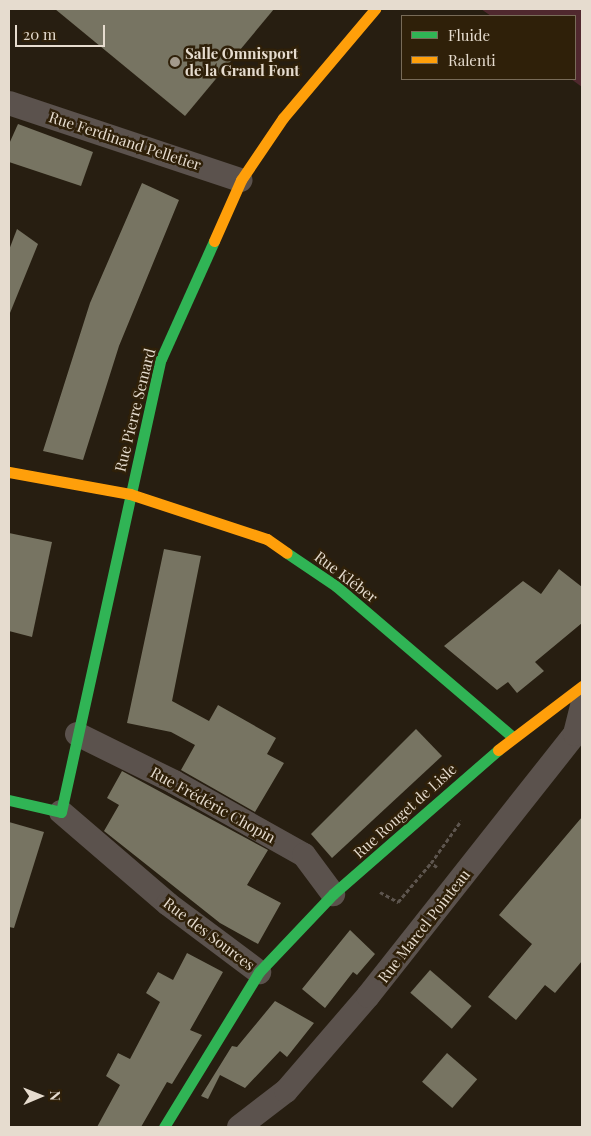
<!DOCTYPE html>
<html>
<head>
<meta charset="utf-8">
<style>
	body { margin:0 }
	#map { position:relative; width:591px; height:1136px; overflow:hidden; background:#271e11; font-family:"Playfair Display",serif }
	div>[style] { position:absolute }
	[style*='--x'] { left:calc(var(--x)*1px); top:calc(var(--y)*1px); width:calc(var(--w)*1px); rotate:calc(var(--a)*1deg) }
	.green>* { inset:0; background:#50282e }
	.building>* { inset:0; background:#777462; transform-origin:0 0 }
	.path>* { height:3px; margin-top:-1.5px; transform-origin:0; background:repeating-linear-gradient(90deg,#5d554e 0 4px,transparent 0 6.5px) }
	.street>* { height:24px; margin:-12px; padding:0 12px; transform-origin:12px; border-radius:12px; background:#5b524d }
	.fast>* { height:11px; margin:-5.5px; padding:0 5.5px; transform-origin:5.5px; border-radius:5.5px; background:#30b455 }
	.slow>* { height:11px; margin:-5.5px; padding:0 5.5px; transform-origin:5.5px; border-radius:5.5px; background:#ff9f0a }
	.dots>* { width:14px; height:14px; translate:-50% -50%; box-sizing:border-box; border:2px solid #2f2009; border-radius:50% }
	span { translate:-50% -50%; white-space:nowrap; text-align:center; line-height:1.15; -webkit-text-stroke:5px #2f2009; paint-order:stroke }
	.poi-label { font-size:15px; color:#e6dccf; font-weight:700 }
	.left { translate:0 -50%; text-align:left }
	.street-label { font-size:15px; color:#e6dccf }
	.frame { position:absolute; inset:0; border:10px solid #e6dccf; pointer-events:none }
	.legend { position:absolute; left:401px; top:15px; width:175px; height:65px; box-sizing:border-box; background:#2f2009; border:1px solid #786b58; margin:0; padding:6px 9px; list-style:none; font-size:15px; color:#e6dccf }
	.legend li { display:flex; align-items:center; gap:10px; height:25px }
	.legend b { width:25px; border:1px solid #786b58 }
	.north { position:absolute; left:15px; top:1071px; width:50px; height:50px; -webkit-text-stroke:4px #2f2009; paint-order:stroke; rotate:89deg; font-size:14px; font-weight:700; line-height:20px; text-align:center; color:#e6dccf }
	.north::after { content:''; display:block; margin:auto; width:18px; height:22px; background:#e6dccf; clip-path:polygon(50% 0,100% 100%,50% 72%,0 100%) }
	.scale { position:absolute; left:15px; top:25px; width:90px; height:22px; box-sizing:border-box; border:2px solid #e6dccf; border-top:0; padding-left:6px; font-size:15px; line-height:18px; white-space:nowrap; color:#e6dccf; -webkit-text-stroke:4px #2f2009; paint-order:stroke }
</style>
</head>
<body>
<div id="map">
	<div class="green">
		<div style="clip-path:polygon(481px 9px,582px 9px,582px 87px,571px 79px,575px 16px,491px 16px)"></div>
	</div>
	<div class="building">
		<div style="clip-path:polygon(55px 9px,274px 9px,185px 116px)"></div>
		<div style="clip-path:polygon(18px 124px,93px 152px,81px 186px,9px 162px,9px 144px)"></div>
		<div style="clip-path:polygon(142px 183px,179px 200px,119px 346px,83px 460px,43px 451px,90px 303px)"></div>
		<div style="clip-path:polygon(17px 229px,38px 244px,10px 313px,9px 250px)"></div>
		<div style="clip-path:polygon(9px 533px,52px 542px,32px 637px,9px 631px)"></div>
		<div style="clip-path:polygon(164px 549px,201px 556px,172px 701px,209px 721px,218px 705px,276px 738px,267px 754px,284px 763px,255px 812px,181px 770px,195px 745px,171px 732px,127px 723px)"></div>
		<div style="clip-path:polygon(559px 569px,582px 587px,582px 623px,535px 662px,544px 671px,517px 693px,508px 682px,497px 690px,444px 646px,523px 581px,541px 594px)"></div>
		<div style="clip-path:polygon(416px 729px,442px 756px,332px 858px,311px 834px)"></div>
		<div style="clip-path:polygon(122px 771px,268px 850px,247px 885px,281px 903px,258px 944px,220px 923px,104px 831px,119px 805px,107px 798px)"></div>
		<div style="clip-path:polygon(582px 817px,582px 961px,555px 993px,545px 985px,516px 1020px,488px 997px,532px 944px,499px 915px)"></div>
		<div style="clip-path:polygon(9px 822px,44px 832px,14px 928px,9px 927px)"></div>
		<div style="clip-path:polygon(350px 930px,375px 954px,357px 975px,353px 972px,325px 1008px,302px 989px)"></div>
		<div style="clip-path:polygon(187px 953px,223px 972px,190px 1030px,202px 1035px,172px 1084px,167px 1082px,141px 1127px,97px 1127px,120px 1085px,106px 1076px,118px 1053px,130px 1059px,160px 1002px,146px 993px,158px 972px,173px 980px)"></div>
		<div style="left:430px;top:970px;width:55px;height:30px;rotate:41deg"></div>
		<div style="clip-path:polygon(275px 1001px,314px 1023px,287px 1057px,280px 1051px,245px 1088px,220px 1075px,208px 1099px,201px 1096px,232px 1046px,237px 1047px)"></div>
		<div style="left:447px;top:1053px;width:40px;height:38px;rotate:41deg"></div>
	</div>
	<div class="path">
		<div style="--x:437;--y:867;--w:7;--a:-146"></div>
		<div style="--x:431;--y:863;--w:52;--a:-54.5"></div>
		<div style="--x:380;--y:892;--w:21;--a:29"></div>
		<div style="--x:398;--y:902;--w:51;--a:-49.8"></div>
	</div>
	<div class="street">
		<div style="--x:9;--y:103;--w:244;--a:18.4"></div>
		<div style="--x:77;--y:734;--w:108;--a:26.3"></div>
		<div style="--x:174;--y:782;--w:149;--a:29.3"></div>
		<div style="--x:304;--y:855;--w:49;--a:53.4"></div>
		<div style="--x:61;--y:812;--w:141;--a:40.7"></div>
		<div style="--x:168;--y:904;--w:114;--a:36.8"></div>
		<div style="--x:239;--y:1127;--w:59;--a:-37.5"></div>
		<div style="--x:286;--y:1091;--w:125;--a:-49.2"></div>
		<div style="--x:368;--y:996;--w:334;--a:-51.7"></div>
		<div style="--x:575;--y:734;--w:30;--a:-76"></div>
	</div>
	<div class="fast">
		<div style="--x:287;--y:553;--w:59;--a:34"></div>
		<div style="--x:336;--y:586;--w:233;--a:40.5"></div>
		<div style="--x:9;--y:800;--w:53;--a:13"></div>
		<div style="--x:61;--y:812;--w:464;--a:-77.6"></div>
		<div style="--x:161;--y:359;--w:129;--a:-65.8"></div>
		<div style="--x:164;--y:1127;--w:182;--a:-58.5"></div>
		<div style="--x:259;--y:972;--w:108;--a:-46.5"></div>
		<div style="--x:333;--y:894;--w:219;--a:-41.1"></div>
	</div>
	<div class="slow">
		<div style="--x:214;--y:241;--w:67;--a:-66.1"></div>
		<div style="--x:241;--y:180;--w:75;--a:-55.9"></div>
		<div style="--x:283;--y:118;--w:143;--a:-49.8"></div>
		<div style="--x:9;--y:472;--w:123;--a:10.3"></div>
		<div style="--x:130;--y:494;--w:144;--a:18.2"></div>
		<div style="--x:267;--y:539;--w:24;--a:35"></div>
		<div style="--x:498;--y:750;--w:106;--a:-37.3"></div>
	</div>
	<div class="dots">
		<div style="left:175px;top:62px;background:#a39a8c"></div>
	</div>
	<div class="poi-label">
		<span class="left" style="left:185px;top:62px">Salle Omnisport<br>de la Grand Font</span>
	</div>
	<div class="street-label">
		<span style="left:125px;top:141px;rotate:18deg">Rue Ferdinand Pelletier</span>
		<span style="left:135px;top:410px;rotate:-76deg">Rue Pierre Semard</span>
		<span style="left:346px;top:577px;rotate:37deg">Rue Kléber</span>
		<span style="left:213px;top:805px;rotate:29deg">Rue Frédéric Chopin</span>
		<span style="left:405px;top:811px;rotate:-42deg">Rue Rouget de Lisle</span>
		<span style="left:424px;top:926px;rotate:-52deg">Rue Marcel Pointeau</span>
		<span style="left:209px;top:934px;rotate:37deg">Rue des Sources</span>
	</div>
	<div class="frame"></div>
	<ul class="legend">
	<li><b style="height:6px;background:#30b455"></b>Fluide</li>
	<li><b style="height:6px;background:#ff9f0a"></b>Ralenti</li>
	</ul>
	<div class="north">N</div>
	<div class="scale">20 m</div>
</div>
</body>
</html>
